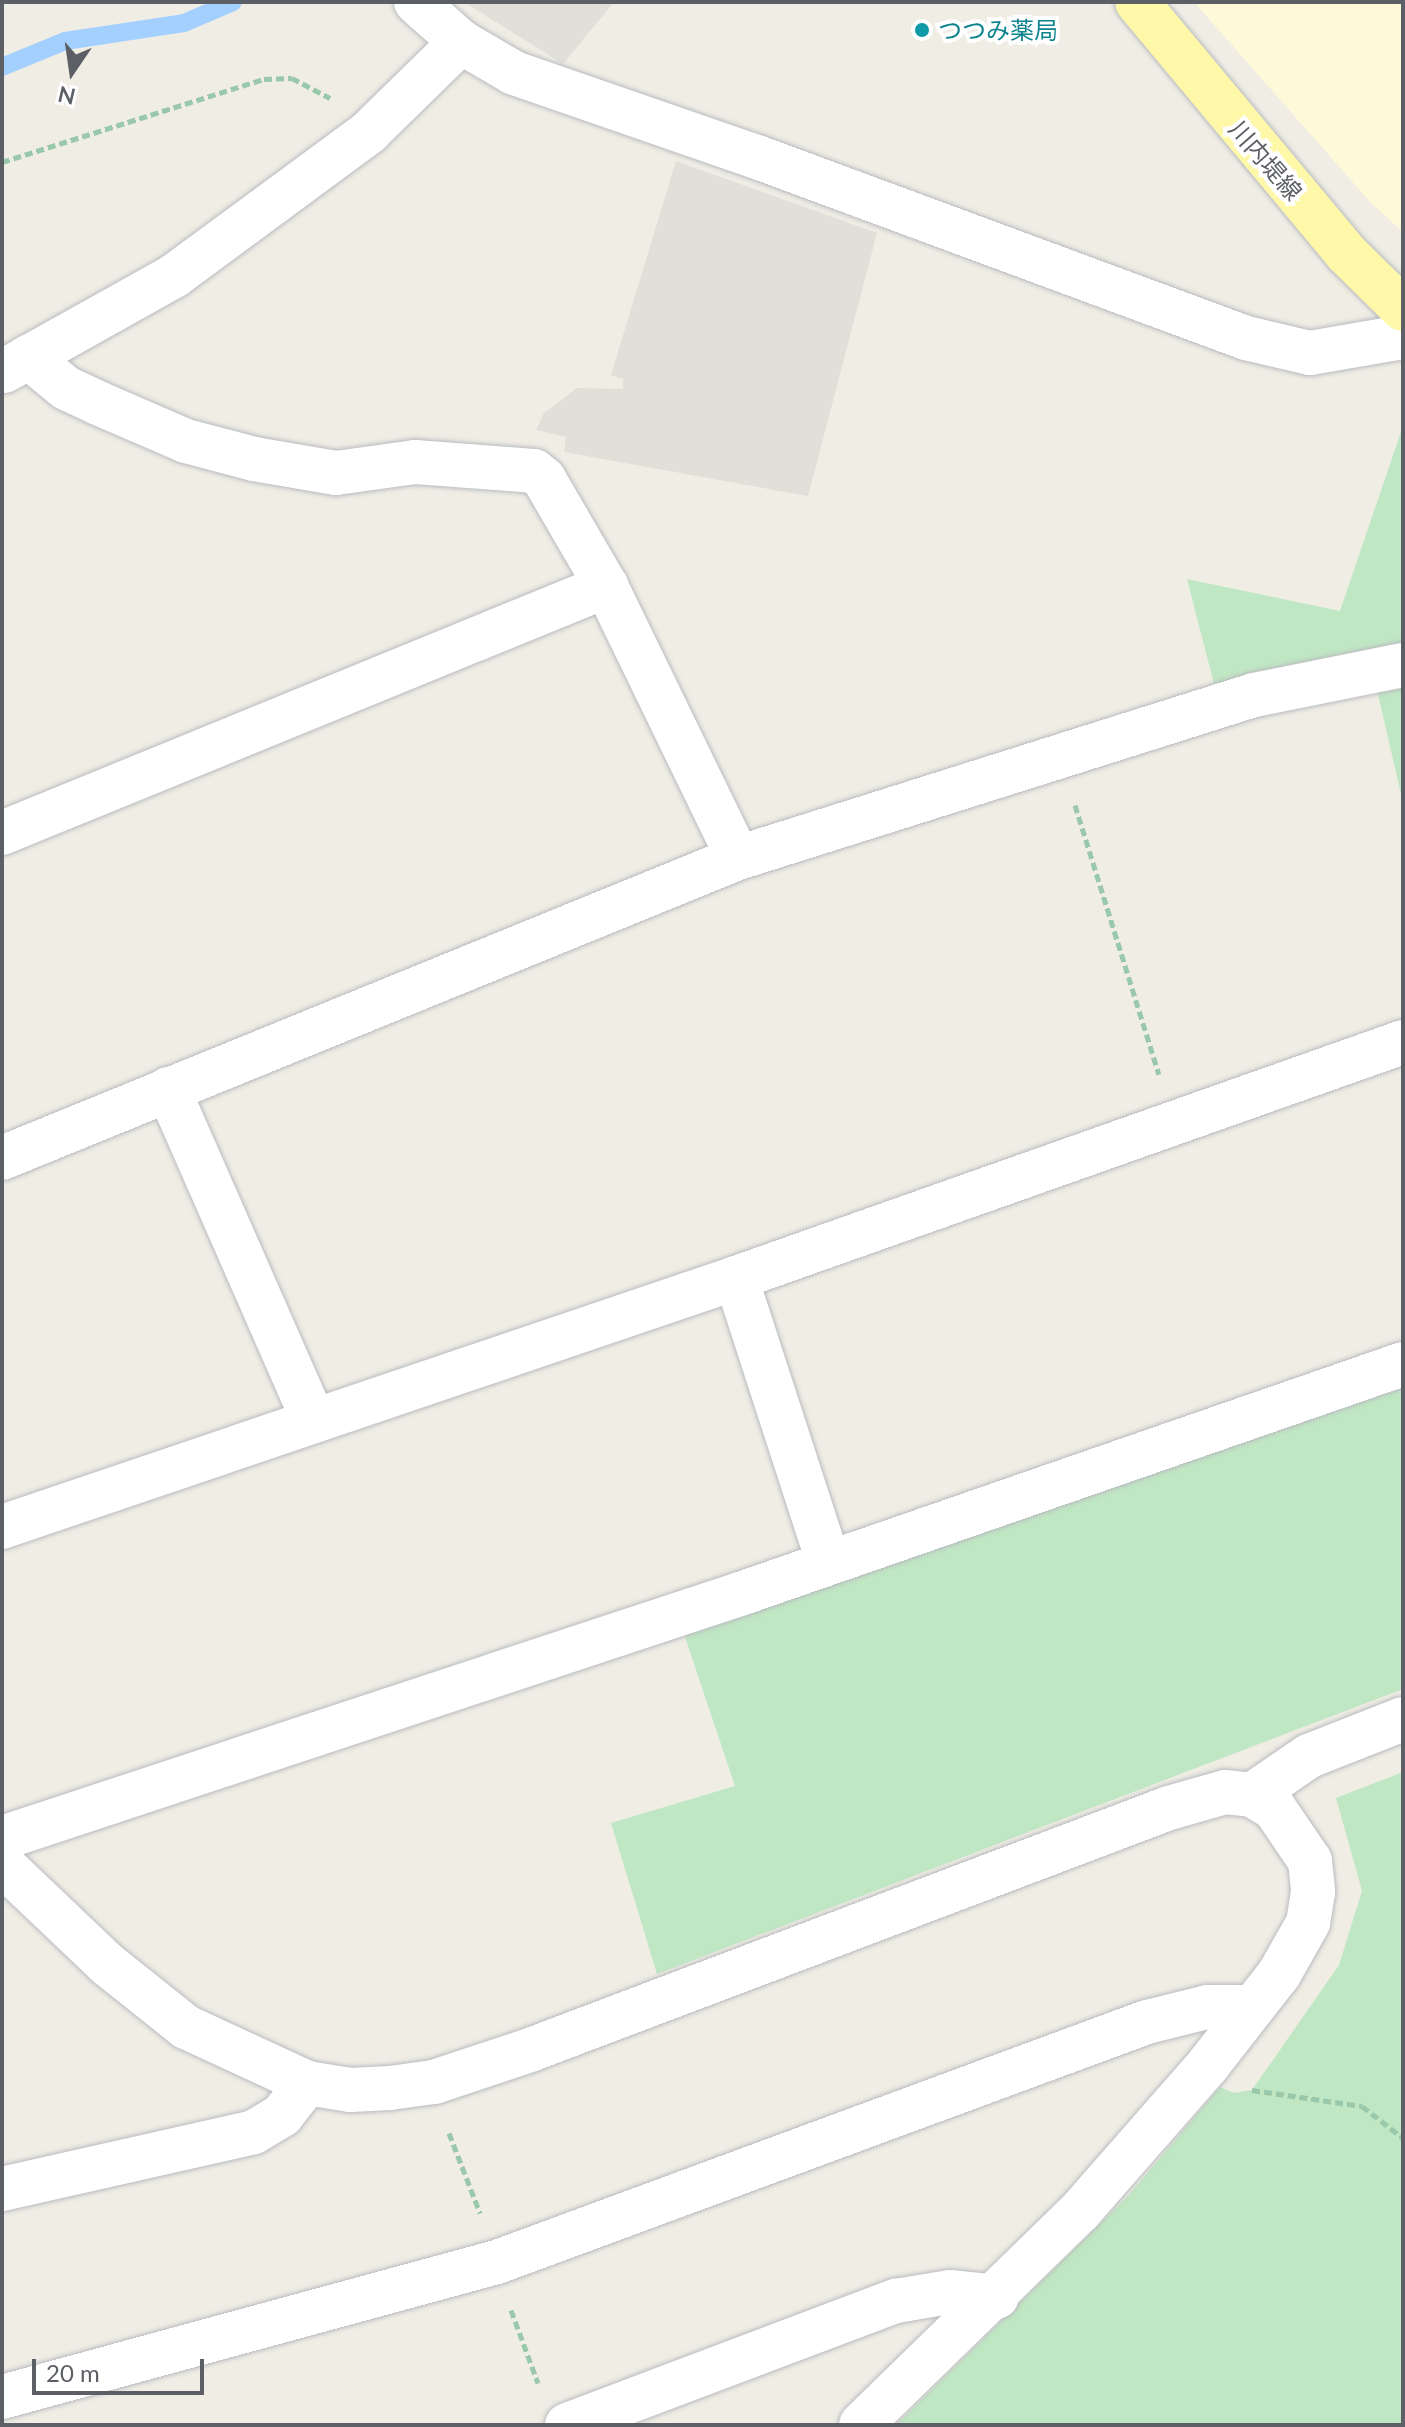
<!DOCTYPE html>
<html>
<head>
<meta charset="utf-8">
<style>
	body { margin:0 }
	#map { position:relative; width:1405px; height:2427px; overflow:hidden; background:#efede4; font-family:Lato,"Noto Sans JP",sans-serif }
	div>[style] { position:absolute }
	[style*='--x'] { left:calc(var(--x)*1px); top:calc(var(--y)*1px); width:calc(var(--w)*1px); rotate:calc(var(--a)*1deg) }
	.commercial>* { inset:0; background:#fef9d9 }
	.industrial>* { inset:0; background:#e0dfd8 }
	.green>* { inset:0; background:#c0e7c3 }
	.stream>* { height:18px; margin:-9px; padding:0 9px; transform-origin:9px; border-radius:9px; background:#a4d0ff }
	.path>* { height:5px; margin-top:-2.5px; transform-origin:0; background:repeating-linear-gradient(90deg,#99c8aa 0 8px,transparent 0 12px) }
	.roads { filter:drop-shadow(0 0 2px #b9bbc0) drop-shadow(0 0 2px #b9bbc0) }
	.minor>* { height:44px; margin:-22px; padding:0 22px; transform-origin:22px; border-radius:22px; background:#fff }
	.major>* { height:44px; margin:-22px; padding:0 22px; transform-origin:22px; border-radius:22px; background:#fff8a9 }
	.dots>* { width:22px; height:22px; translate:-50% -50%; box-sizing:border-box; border:4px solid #fff; border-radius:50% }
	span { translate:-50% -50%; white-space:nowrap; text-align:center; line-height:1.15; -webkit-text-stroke:8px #fff; paint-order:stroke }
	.culture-label { font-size:24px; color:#0d838f }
	.left { translate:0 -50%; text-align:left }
	.street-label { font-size:24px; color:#5c5f65 }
	.frame { position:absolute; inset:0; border:4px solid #5c5f65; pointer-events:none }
	.north { position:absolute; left:32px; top:32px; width:80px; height:80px; -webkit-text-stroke:6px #fff; paint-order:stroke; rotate:193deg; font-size:22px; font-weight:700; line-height:32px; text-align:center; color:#5c5f65 }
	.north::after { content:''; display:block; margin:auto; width:28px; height:36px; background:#5c5f65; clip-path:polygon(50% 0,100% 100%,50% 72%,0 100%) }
	.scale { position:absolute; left:32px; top:2359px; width:172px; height:36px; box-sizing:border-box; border:4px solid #5c5f65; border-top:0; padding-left:10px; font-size:24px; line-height:28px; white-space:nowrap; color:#5c5f65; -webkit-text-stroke:6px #fff; paint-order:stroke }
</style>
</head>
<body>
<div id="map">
	<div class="commercial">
		<div style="clip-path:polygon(1194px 2px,1403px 2px,1403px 232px,1371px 203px)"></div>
	</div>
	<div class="industrial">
		<div style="clip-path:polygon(464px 2px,614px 2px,563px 64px)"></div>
		<div style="clip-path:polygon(676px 161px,877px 233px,808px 496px,564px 452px,566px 437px,536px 430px,544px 413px,577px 388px,623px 389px,623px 379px,611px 375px)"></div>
	</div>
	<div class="green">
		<div style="clip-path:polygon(1403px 426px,1403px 803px,1369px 655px,1214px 684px,1187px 579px,1340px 611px)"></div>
		<div style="clip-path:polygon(1403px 1388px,1403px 1689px,657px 1974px,611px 1823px,735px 1786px,684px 1634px)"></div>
		<div style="clip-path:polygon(1403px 1772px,1403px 2425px,896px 2425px,1128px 2196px,1220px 2087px,1234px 2093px,1252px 2090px,1339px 1965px,1362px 1891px,1336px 1798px)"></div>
	</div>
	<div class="stream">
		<div style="--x:2;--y:67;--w:68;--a:-22.4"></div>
		<div style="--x:65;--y:41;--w:120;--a:-8.6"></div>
		<div style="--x:184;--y:23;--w:53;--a:-23.2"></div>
	</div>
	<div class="path">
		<div style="--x:2;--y:162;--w:275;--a:-17.6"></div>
		<div style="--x:264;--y:79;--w:28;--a:-2"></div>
		<div style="--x:292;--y:78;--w:43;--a:27.8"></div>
		<div style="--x:1075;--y:805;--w:282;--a:72.7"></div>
		<div style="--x:1252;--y:2090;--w:111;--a:8.3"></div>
		<div style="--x:1362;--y:2106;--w:52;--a:38"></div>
		<div style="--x:449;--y:2133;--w:86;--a:68.8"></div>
		<div style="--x:511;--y:2310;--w:78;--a:69.7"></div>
	</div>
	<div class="roads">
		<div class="minor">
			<div style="--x:416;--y:2;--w:60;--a:41.6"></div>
			<div style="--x:461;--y:42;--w:61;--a:30.3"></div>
			<div style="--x:514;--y:73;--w:257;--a:19.1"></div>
			<div style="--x:757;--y:157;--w:521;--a:20.31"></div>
			<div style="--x:1246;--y:338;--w:66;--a:13.2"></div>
			<div style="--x:1310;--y:353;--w:94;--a:-9.8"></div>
			<div style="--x:28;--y:357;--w:49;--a:39.2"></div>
			<div style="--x:66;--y:388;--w:35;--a:25"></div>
			<div style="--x:98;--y:403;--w:96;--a:23.4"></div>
			<div style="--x:186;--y:441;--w:70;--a:14.8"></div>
			<div style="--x:254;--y:459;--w:83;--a:9.7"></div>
			<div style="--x:336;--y:473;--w:80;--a:-7.9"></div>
			<div style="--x:415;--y:462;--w:119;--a:4.3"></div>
			<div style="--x:534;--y:471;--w:13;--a:39"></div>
			<div style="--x:544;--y:479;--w:124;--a:59.9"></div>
			<div style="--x:606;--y:586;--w:302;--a:64.1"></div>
			<div style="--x:4;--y:371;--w:195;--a:-29.2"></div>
			<div style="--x:174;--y:276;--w:242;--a:-36.4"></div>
			<div style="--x:369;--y:132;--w:129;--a:-44.4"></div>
			<div style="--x:2;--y:833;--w:653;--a:-22.24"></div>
			<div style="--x:168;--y:1089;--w:360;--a:66.3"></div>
			<div style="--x:2;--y:1158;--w:795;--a:-22.18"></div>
			<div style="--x:738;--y:858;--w:541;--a:-17.53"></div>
			<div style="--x:1254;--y:695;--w:152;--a:-11.4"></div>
			<div style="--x:736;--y:1278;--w:298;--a:72"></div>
			<div style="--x:2;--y:1527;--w:775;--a:-18.74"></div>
			<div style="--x:736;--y:1278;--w:708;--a:-19.48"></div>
			<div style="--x:1252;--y:1795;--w:69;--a:-34.4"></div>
			<div style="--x:1309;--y:1756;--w:101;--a:-21.5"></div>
			<div style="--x:2;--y:1838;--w:777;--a:-18.3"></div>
			<div style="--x:740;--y:1594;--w:702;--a:-19.13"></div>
			<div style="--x:2;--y:1864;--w:145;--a:43.6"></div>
			<div style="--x:107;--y:1964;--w:101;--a:38.6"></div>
			<div style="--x:186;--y:2027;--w:133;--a:24.8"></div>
			<div style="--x:307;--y:2083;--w:44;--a:9.2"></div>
			<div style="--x:350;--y:2090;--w:40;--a:-2.9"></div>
			<div style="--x:390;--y:2088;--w:44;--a:-7.8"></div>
			<div style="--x:434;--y:2082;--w:101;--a:-18.4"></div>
			<div style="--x:530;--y:2050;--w:683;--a:-20.74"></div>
			<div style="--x:1169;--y:1808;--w:58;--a:-15.9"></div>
			<div style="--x:1225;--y:1792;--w:27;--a:6"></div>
			<div style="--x:1252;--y:1795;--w:26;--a:31"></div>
			<div style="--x:1274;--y:1808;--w:64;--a:55.8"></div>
			<div style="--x:1310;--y:1861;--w:31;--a:84"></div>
			<div style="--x:1313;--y:1892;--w:31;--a:99"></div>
			<div style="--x:1308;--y:1923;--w:59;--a:119.6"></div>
			<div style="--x:1279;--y:1974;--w:115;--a:128"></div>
			<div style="--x:1208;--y:2065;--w:194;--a:131.2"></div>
			<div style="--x:1080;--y:2211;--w:306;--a:135.7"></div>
			<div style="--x:2;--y:2189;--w:258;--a:-12.7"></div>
			<div style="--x:254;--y:2132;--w:33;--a:-31"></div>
			<div style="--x:282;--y:2115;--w:41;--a:-52"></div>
			<div style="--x:2;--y:2397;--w:513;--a:-15.26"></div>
			<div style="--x:497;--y:2262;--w:693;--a:-20.27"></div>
			<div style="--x:1147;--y:2022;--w:62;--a:-14"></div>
			<div style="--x:1207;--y:2007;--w:46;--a:0"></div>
			<div style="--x:567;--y:2425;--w:352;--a:-20.7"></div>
			<div style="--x:896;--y:2301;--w:55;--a:-9.5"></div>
			<div style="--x:950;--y:2292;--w:47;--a:6.1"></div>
		</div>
		<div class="major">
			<div style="--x:1137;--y:2;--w:327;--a:50.2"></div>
			<div style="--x:1346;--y:253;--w:80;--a:44.5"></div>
		</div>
	</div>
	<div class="dots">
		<div style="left:922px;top:30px;background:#0f9aa8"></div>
	</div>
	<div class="culture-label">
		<span class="left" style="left:938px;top:30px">つつみ薬局</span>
	</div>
	<div class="street-label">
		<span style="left:1266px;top:160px;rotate:49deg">川内堤線</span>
	</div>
	<div class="frame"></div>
	<div class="north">N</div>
	<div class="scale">20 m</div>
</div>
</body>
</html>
